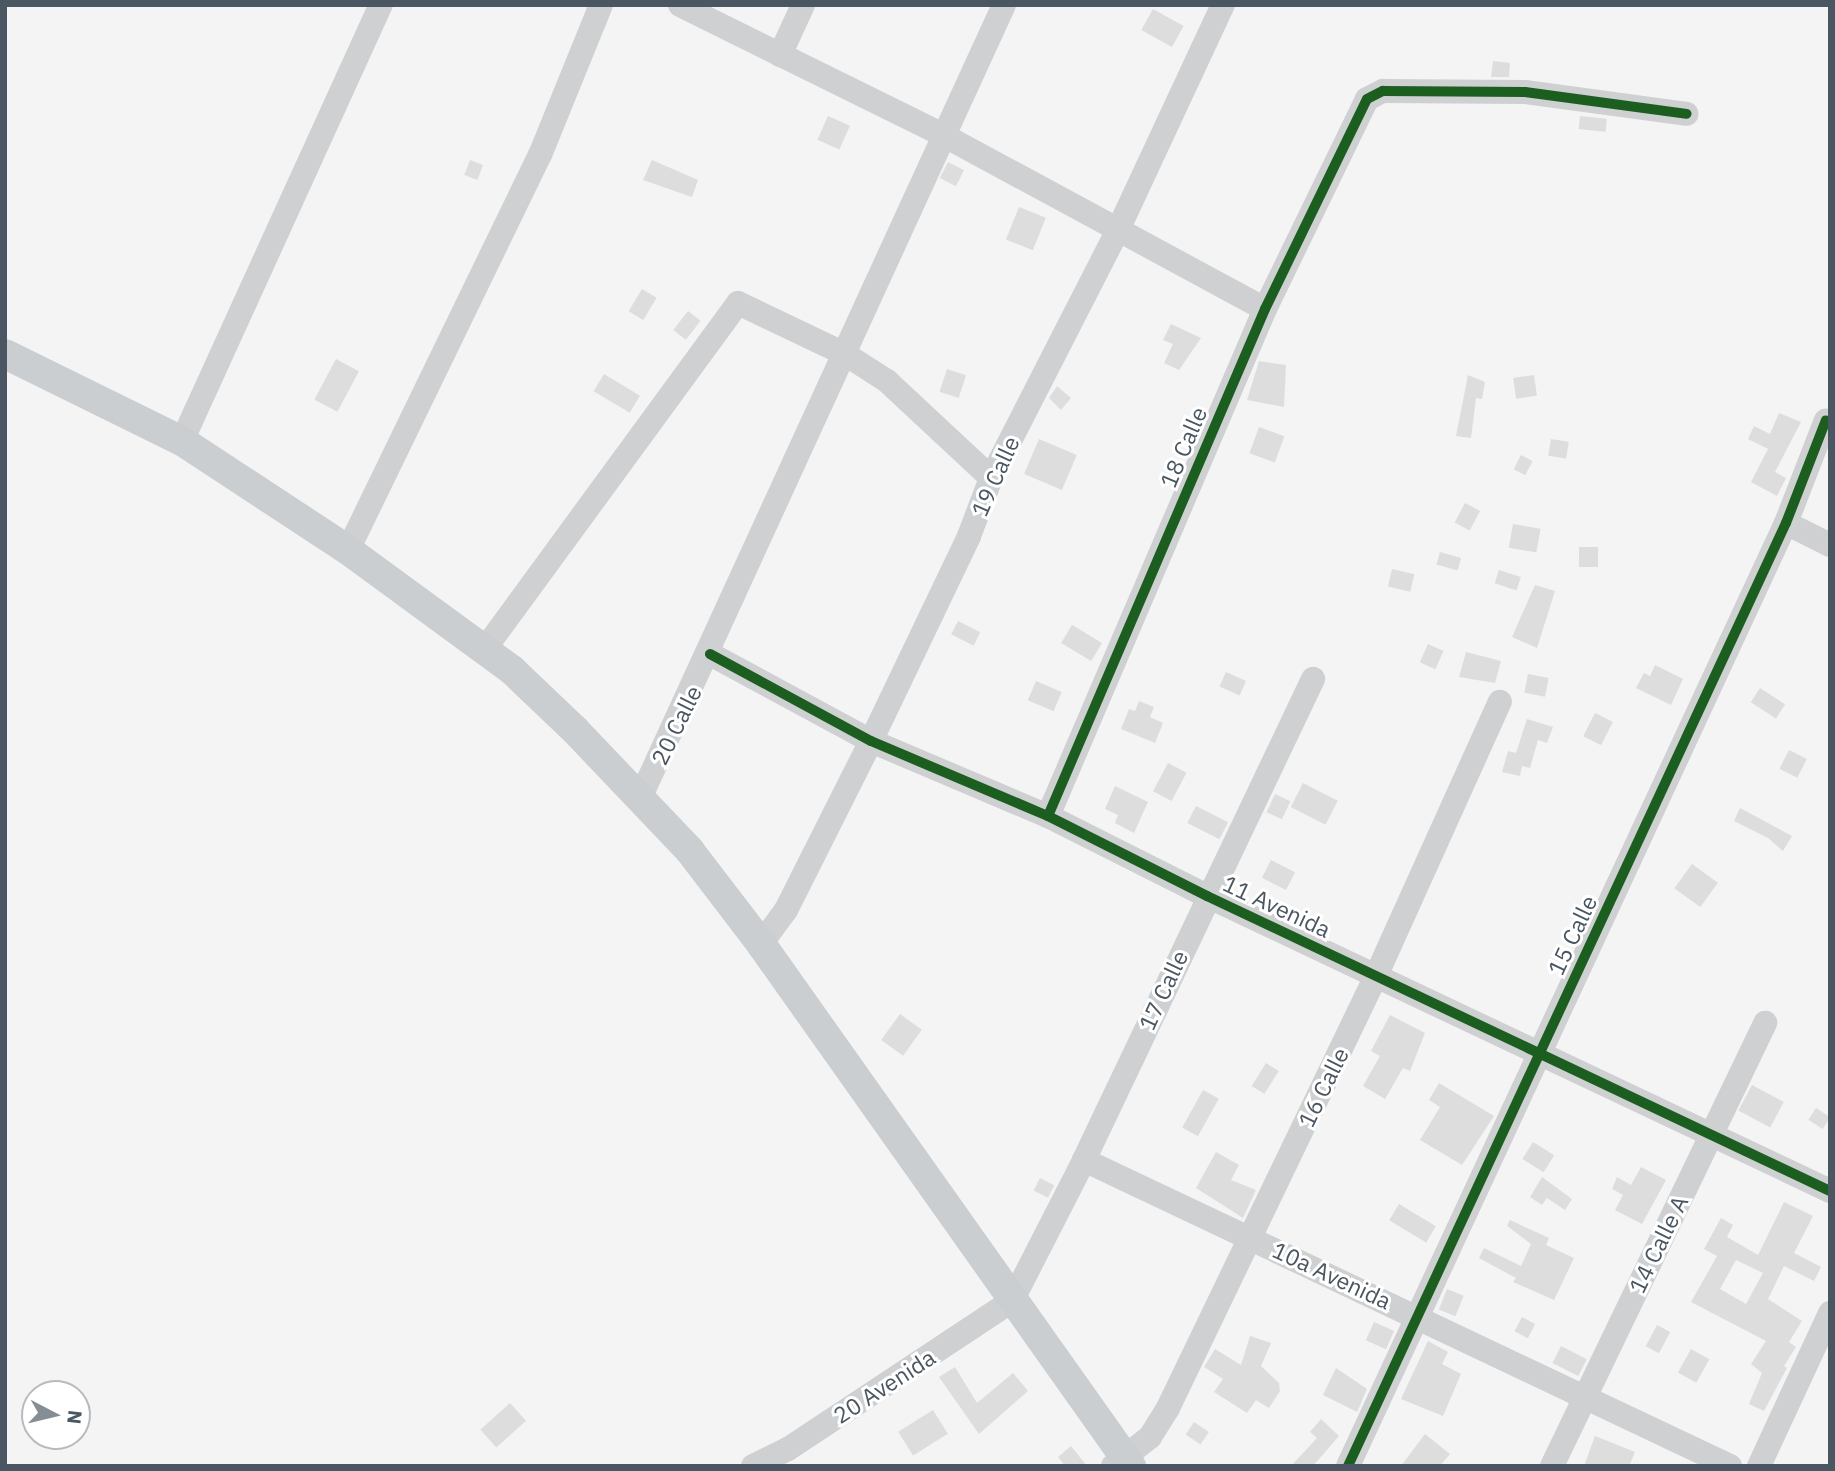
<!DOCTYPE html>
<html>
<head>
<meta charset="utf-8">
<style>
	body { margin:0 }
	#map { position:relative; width:1835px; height:1471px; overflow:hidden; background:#f4f4f4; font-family:"IBM Plex Sans",sans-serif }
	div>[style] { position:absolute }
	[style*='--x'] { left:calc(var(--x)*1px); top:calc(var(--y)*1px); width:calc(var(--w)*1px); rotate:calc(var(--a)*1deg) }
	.building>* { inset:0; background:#ddddde; transform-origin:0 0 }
	.minor>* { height:24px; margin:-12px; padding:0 12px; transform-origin:12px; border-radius:12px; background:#ced0d2 }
	.major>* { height:30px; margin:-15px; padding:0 15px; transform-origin:15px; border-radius:15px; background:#caced1 }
	.cycleway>* { height:10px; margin:-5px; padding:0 5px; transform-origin:5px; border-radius:5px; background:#1b5e20 }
	span { translate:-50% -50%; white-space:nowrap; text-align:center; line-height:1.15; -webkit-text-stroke:6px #fff; paint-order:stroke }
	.street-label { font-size:23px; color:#4a5661 }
	.frame { position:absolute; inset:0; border:7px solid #4a5661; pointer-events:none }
	.north { position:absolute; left:21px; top:1380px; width:70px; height:70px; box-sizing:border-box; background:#fff; border:2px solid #b7bbc0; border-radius:50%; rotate:97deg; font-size:19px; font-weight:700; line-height:28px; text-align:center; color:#4a5661 }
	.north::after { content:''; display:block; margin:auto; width:24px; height:32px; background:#868d94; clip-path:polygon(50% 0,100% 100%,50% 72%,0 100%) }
</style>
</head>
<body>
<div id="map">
	<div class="building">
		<div style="left:1153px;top:9px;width:35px;height:24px;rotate:29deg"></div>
		<div style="clip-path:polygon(1493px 61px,1510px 63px,1509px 77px,1491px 77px)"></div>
		<div style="left:828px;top:116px;width:24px;height:26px;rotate:24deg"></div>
		<div style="left:1580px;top:116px;width:27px;height:13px;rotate:6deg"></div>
		<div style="left:470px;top:160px;width:14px;height:16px;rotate:21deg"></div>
		<div style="clip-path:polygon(652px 160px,698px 180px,692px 197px,643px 180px)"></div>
		<div style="left:948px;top:162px;width:18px;height:18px;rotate:27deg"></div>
		<div style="left:1019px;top:207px;width:29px;height:35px;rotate:22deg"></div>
		<div style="left:642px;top:289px;width:17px;height:26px;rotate:31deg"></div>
		<div style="left:688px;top:311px;width:16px;height:24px;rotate:38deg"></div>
		<div style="clip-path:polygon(1171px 324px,1201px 338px,1179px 370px,1164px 363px,1173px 344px,1163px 340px)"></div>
		<div style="left:336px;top:359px;width:26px;height:46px;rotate:28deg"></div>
		<div style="clip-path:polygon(1259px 361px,1286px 365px,1284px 407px,1247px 400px)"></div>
		<div style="left:947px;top:369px;width:20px;height:24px;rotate:18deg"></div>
		<div style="left:604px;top:374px;width:42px;height:20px;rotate:31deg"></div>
		<div style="clip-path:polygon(1468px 375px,1485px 382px,1482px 399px,1476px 398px,1471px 438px,1456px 436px)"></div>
		<div style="left:1534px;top:375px;width:21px;height:21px;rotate:82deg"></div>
		<div style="clip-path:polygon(1057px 386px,1071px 398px,1061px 410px,1049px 398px)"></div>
		<div style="clip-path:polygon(1779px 413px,1801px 422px,1775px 472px,1786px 478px,1777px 496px,1751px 482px,1768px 449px,1748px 439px,1754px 426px,1770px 434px)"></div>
		<div style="left:1259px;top:427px;width:27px;height:28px;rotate:20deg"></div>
		<div style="left:1039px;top:439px;width:41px;height:38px;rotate:23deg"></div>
		<div style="left:1551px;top:439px;width:18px;height:17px;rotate:9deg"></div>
		<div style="left:1521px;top:455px;width:13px;height:16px;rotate:27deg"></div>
		<div style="left:1465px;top:503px;width:17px;height:22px;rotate:28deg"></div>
		<div style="left:1513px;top:524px;width:28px;height:24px;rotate:10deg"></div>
		<div style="left:1579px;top:547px;width:19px;height:20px"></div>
		<div style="left:1440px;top:552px;width:22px;height:13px;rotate:16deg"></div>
		<div style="left:1392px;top:569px;width:23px;height:18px;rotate:13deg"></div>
		<div style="left:1499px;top:570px;width:23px;height:14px;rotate:18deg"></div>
		<div style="clip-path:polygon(1535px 585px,1555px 591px,1537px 648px,1512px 637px)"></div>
		<div style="left:958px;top:621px;width:25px;height:15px;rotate:27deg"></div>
		<div style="left:1072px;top:625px;width:35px;height:21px;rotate:31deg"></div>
		<div style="left:1428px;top:644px;width:17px;height:20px;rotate:24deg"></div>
		<div style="clip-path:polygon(1466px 652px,1501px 661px,1495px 683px,1459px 677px)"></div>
		<div style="clip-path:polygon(1655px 665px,1683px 679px,1671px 705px,1636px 688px,1644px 673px,1650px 676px)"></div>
		<div style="left:1226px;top:672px;width:22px;height:16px;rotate:24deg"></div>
		<div style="left:1528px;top:674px;width:21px;height:19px;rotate:11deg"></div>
		<div style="left:1036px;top:681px;width:28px;height:21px;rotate:23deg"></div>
		<div style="left:1760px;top:688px;width:30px;height:17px;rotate:33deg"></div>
		<div style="clip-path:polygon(1139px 701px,1154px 707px,1150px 717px,1163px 723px,1155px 743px,1121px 729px,1129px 709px,1135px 711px)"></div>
		<div style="left:1595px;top:713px;width:20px;height:26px;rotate:27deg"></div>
		<div style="clip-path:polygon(1527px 719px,1553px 727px,1547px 743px,1538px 740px,1530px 768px,1522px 766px,1520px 776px,1502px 772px,1508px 751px,1516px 753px)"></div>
		<div style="left:1789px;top:750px;width:20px;height:21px;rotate:27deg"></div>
		<div style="left:1168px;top:763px;width:21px;height:32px;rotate:28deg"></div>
		<div style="left:1303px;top:783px;width:39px;height:27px;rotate:27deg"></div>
		<div style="clip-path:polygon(1115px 786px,1148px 802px,1134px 833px,1115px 823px,1118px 815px,1105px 809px)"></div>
		<div style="left:1275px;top:794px;width:17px;height:20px;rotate:25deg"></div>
		<div style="left:1196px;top:806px;width:36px;height:19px;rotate:27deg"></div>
		<div style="clip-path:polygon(1740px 808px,1792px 836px,1783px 851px,1768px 838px,1734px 821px)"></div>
		<div style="left:1271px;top:860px;width:27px;height:20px;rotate:27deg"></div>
		<div style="left:1692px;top:864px;width:32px;height:30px;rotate:36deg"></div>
		<div style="left:900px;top:1014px;width:27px;height:32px;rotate:36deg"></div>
		<div style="clip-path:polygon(1390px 1015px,1425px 1033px,1410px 1071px,1403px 1068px,1385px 1099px,1363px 1086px,1380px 1056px,1371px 1051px)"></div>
		<div style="left:1266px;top:1063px;width:15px;height:27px;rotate:32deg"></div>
		<div style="clip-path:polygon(1439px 1083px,1494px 1116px,1462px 1165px,1420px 1140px,1440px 1107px,1429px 1100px)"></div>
		<div style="left:1752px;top:1085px;width:36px;height:29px;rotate:28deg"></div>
		<div style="left:1203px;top:1090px;width:18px;height:43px;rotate:29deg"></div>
		<div style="left:1816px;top:1108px;width:17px;height:14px;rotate:33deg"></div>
		<div style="left:1533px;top:1142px;width:25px;height:20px;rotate:32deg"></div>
		<div style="clip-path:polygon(1216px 1152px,1239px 1165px,1231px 1180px,1256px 1190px,1243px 1218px,1196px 1188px)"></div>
		<div style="clip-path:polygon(1641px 1167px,1666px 1180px,1642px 1224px,1615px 1210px,1623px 1195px,1612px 1189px,1617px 1177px,1631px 1185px)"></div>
		<div style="clip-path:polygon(1542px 1177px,1572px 1199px,1565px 1210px,1547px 1198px,1542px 1205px,1530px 1197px)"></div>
		<div style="left:1040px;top:1178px;width:16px;height:14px;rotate:27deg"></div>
		<div style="clip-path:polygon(evenodd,1784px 1202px,1813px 1216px,1794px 1253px,1821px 1267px,1814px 1281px,1784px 1266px,1768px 1299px,1802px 1321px,1789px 1342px,1796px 1347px,1784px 1366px,1787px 1368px,1764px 1411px,1749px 1404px,1762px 1373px,1751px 1364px,1766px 1341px,1691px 1302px,1717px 1256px,1704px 1249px,1721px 1218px,1733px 1225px,1727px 1237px,1758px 1255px,1784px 1202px,1736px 1260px,1763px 1273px,1746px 1304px,1720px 1289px,1736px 1260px)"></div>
		<div style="left:1399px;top:1204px;width:43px;height:19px;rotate:31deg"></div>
		<div style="clip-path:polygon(1510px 1220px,1549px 1238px,1546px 1245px,1574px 1258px,1554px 1300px,1513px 1282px,1516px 1278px,1479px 1258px,1484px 1248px,1521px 1266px,1531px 1244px,1507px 1226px)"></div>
		<div style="left:1447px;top:1289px;width:18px;height:22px;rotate:22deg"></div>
		<div style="left:1522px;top:1317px;width:15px;height:16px;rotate:28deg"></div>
		<div style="left:1374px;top:1322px;width:22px;height:20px;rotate:24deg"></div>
		<div style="left:1657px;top:1325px;width:15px;height:24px;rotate:28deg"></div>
		<div style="clip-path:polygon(1250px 1336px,1271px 1343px,1261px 1366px,1279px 1383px,1280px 1391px,1269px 1408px,1256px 1400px,1247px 1413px,1214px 1392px,1223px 1379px,1204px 1367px,1215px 1349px,1241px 1365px)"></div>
		<div style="clip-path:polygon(1428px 1341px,1448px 1352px,1442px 1364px,1461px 1374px,1443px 1416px,1401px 1399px)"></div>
		<div style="left:1561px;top:1346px;width:29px;height:19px;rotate:27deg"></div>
		<div style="left:1691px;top:1349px;width:21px;height:27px;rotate:29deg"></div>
		<div style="clip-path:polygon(955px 1367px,977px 1403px,1013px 1373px,1028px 1391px,979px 1434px,939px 1377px)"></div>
		<div style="clip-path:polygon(1336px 1368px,1367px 1389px,1357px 1412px,1323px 1395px)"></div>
		<div style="left:510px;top:1403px;width:24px;height:40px;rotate:48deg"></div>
		<div style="left:933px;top:1410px;width:28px;height:41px;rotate:58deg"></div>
		<div style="clip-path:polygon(1321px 1419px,1339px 1436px,1313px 1466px,1291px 1466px,1317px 1438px,1310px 1432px)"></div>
		<div style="left:1194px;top:1422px;width:18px;height:15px;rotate:34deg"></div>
		<div style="clip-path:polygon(1425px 1434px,1450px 1454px,1440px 1466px,1401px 1466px)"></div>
		<div style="clip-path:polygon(1595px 1436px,1635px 1452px,1629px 1466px,1584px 1466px)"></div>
		<div style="clip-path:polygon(1071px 1446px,1087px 1466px,1065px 1466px,1058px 1457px)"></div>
	</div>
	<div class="minor">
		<div style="--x:680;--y:5;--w:293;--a:26.3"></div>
		<div style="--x:943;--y:135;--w:366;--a:28.4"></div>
		<div style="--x:780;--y:55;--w:55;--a:-65.3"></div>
		<div style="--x:182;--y:441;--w:479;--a:-65.5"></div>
		<div style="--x:1786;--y:523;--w:49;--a:26.6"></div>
		<div style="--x:348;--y:550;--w:439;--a:-64.1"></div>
		<div style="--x:540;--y:155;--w:162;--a:-67.9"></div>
		<div style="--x:484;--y:650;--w:430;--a:-53.8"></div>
		<div style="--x:738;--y:303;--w:119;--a:25.5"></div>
		<div style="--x:845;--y:354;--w:50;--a:32.7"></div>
		<div style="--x:887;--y:381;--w:142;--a:43"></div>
		<div style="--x:710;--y:654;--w:183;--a:28.4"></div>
		<div style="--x:871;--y:741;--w:192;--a:23"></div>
		<div style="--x:1048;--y:816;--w:178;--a:26.7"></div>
		<div style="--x:1207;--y:896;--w:689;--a:25.34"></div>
		<div style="--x:641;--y:796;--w:870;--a:-65.35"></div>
		<div style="--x:1048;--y:816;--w:551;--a:-66.83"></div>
		<div style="--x:1265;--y:309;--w:233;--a:-64.1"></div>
		<div style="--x:1367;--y:99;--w:18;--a:-27"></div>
		<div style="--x:1383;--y:91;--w:142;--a:0.4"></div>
		<div style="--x:1525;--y:92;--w:163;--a:7.7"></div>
		<div style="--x:761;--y:944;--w:42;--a:-53.7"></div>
		<div style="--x:786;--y:910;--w:189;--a:-63.3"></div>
		<div style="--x:871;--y:741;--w:227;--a:-64.4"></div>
		<div style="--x:969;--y:536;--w:62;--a:-69.2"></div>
		<div style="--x:991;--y:478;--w:276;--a:-62.9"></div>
		<div style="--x:1117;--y:232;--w:251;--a:-65"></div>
		<div style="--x:1084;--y:1160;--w:715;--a:25.35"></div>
		<div style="--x:753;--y:1466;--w:39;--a:-26"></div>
		<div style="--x:788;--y:1449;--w:268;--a:-33.5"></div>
		<div style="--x:1012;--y:1301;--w:158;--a:-62.9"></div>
		<div style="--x:1084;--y:1160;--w:533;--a:-64.54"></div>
		<div style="--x:1113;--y:1466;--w:47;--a:-38.1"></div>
		<div style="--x:1150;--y:1437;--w:34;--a:-58"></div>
		<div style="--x:1168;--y:1408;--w:479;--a:-64.3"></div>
		<div style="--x:1376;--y:976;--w:301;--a:-65.7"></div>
		<div style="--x:1348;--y:1466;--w:1040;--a:-65.09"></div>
		<div style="--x:1786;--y:523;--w:110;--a:-68.8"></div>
		<div style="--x:1552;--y:1466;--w:492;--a:-64.3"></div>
		<div style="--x:1759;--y:1466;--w:169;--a:-65.1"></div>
	</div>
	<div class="major">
		<div style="--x:5;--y:354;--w:197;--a:26.2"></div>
		<div style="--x:182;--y:441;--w:199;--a:33.3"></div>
		<div style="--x:348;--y:550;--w:203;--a:36.2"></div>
		<div style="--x:512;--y:670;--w:86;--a:43.6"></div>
		<div style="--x:574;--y:729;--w:168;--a:46.4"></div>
		<div style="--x:690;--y:851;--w:117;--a:52.6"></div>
		<div style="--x:761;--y:944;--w:640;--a:54.67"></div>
	</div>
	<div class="cycleway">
		<div style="--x:710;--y:654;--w:183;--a:28.4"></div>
		<div style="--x:871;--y:741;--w:192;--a:23"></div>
		<div style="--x:1048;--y:816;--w:178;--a:26.7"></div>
		<div style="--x:1207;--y:896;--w:689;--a:25.34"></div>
		<div style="--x:1048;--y:816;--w:551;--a:-66.83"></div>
		<div style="--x:1265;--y:309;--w:233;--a:-64.1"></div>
		<div style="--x:1367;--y:99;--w:18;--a:-27"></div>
		<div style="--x:1383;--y:91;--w:142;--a:0.4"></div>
		<div style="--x:1525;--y:92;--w:163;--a:7.7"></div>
		<div style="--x:1348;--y:1466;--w:1040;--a:-65.09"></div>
		<div style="--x:1786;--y:523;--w:110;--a:-68.8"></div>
	</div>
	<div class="street-label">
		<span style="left:1183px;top:447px;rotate:-67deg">18 Calle</span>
		<span style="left:995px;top:476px;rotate:-66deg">19 Calle</span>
		<span style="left:676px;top:725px;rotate:-64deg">20 Calle</span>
		<span style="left:1277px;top:906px;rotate:25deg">11 Avenida</span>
		<span style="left:1572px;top:935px;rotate:-65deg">15 Calle</span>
		<span style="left:1163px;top:990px;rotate:-65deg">17 Calle</span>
		<span style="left:1323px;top:1087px;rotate:-64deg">16 Calle</span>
		<span style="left:1658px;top:1244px;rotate:-64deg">14 Calle A</span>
		<span style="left:1332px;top:1275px;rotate:25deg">10a Avenida</span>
		<span style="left:884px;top:1386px;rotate:-33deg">20 Avenida</span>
	</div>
	<div class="frame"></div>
	<div class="north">N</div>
</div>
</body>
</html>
